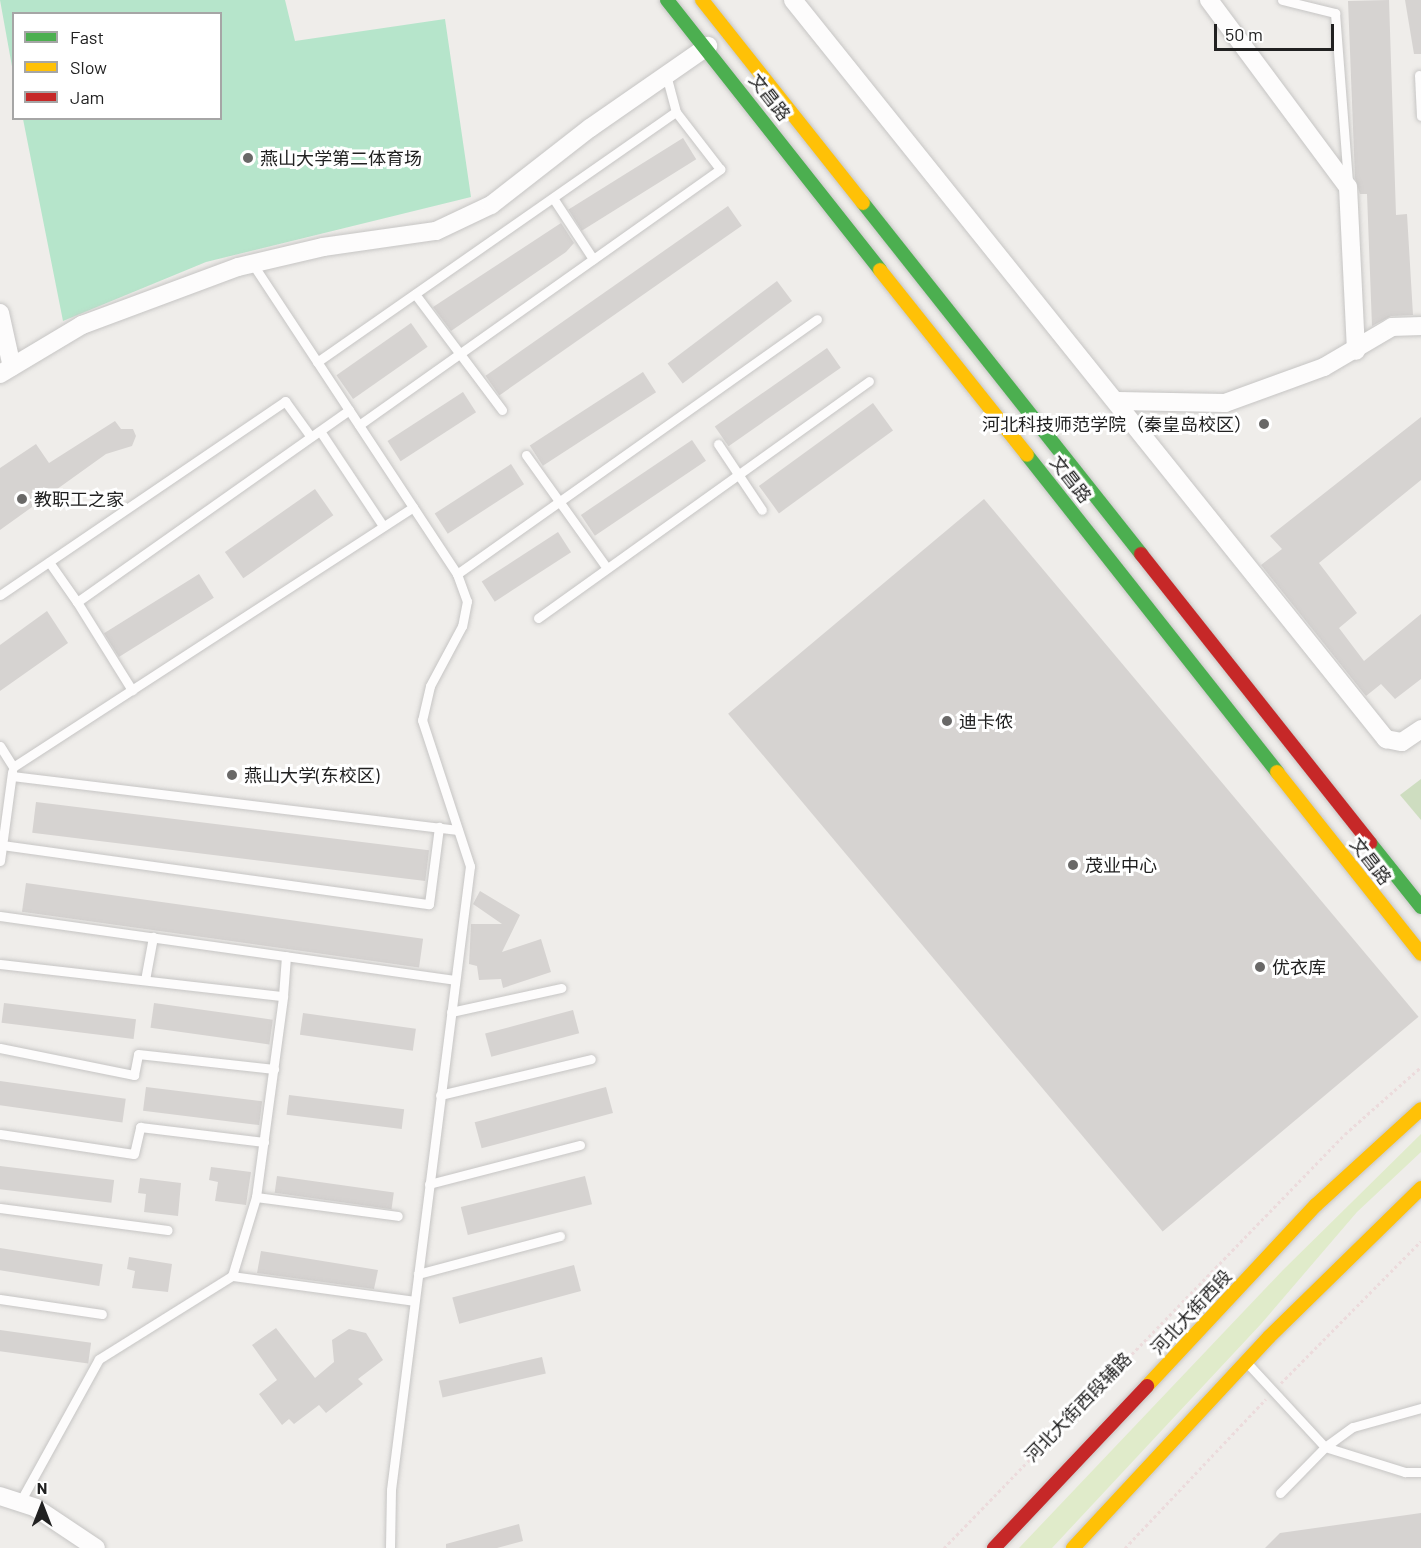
<!DOCTYPE html>
<html>
<head>
<meta charset="utf-8">
<style>
	body { margin:0 }
	#map { position:relative; width:1421px; height:1548px; overflow:hidden; background:#efedea; font-family:Barlow,"Noto Sans SC",sans-serif }
	div>[style] { position:absolute }
	[style*='--x'] { left:calc(var(--x)*1px); top:calc(var(--y)*1px); width:calc(var(--w)*1px); rotate:calc(var(--a)*1deg) }
	.grass>* { inset:0; background:#e0ebca }
	.forest>* { inset:0; background:#ceddc0 }
	.pitch>* { inset:0; background:#b6e5cb }
	.building>* { inset:0; background:#d6d3d1; transform-origin:0 0 }
	.path>* { height:3px; margin-top:-1.5px; transform-origin:0; background:repeating-linear-gradient(90deg,#ecdbdc 0 3px,transparent 0 6px) }
	.roads { filter:drop-shadow(0 0 2px #c6c5c4) drop-shadow(0 0 2px #c6c5c4) }
	.lane>* { height:9px; margin:-4.5px; padding:0 4.5px; transform-origin:4.5px; border-radius:4.5px; background:#fdfcfc }
	.street>* { height:18px; margin:-9px; padding:0 9px; transform-origin:9px; border-radius:9px; background:#fdfcfc }
	.fast>* { height:14px; margin:-7px; padding:0 7px; transform-origin:7px; border-radius:7px; background:#4caf50 }
	.slow>* { height:14px; margin:-7px; padding:0 7px; transform-origin:7px; border-radius:7px; background:#ffc107 }
	.jam>* { height:14px; margin:-7px; padding:0 7px; transform-origin:7px; border-radius:7px; background:#c62828 }
	.dots>* { width:16px; height:16px; translate:-50% -50%; box-sizing:border-box; border:3px solid #fff; border-radius:50% }
	span { translate:-50% -50%; white-space:nowrap; text-align:center; line-height:1.15; -webkit-text-stroke:6px #fff; paint-order:stroke }
	.street-label { font-size:18px; color:#212121 }
	.poi-label { font-size:18px; color:#212121 }
	.left { translate:0 -50%; text-align:left }
	.right { translate:-100% -50%; text-align:right }
	.legend { position:absolute; left:12px; top:12px; width:210px; height:108px; box-sizing:border-box; background:#fff; border:2px solid #a6a6a6; margin:0; padding:8px 10px; list-style:none; font-size:18px; color:#212121 }
	.legend li { display:flex; align-items:center; gap:12px; height:30px }
	.legend b { width:30px; border:2px solid #a6a6a6 }
	.north { position:absolute; left:12px; top:1476px; width:60px; height:60px; -webkit-text-stroke:4px #fff; paint-order:stroke; rotate:0deg; font-size:16px; font-weight:700; line-height:24px; text-align:center; color:#212121 }
	.north::after { content:''; display:block; margin:auto; width:21px; height:27px; background:#212121; clip-path:polygon(50% 0,100% 100%,50% 72%,0 100%) }
	.scale { position:absolute; left:1214px; top:24px; width:120px; height:27px; box-sizing:border-box; border:3px solid #212121; border-top:0; padding-left:8px; font-size:18px; line-height:21px; white-space:nowrap; color:#212121; -webkit-text-stroke:4px #fff; paint-order:stroke }
</style>
</head>
<body>
<div id="map">
	<div class="grass">
		<div style="clip-path:polygon(1421px 1134px,1421px 1152px,1357px 1212px,1261px 1324px,1052px 1548px,1019px 1548px,1283px 1270px)"></div>
	</div>
	<div class="forest">
		<div style="clip-path:polygon(1421px 779px,1421px 820px,1400px 795px)"></div>
	</div>
	<div class="pitch">
		<div style="clip-path:polygon(0 0,285px 0,295px 41px,445px 19px,471px 197px,206px 262px,63px 321px,23px 119px,220px 118px,220px 14px,14px 14px,13px 72px)"></div>
	</div>
	<div class="building">
		<div style="clip-path:polygon(1389px 0,1396px 215px,1407px 214px,1413px 315px,1391px 316px,1372px 326px,1367px 194px,1360px 194px,1355px 178px,1348px 1px)"></div>
		<div style="clip-path:polygon(1405px 0,1421px 0,1421px 54px,1414px 54px)"></div>
		<div style="left:683px;top:138px;width:25px;height:135px;rotate:58deg"></div>
		<div style="left:728px;top:206px;width:24px;height:296px;rotate:55deg"></div>
		<div style="clip-path:polygon(561px 223px,574px 243px,566px 252px,451px 331px,433px 307px)"></div>
		<div style="left:777px;top:281px;width:25px;height:137px;rotate:53deg"></div>
		<div style="left:411px;top:323px;width:29px;height:91px;rotate:55deg"></div>
		<div style="left:827px;top:348px;width:24px;height:137px;rotate:55deg"></div>
		<div style="left:643px;top:372px;width:24px;height:135px;rotate:57deg"></div>
		<div style="left:463px;top:392px;width:24px;height:90px;rotate:57deg"></div>
		<div style="left:873px;top:403px;width:34px;height:141px;rotate:54deg"></div>
		<div style="clip-path:polygon(1421px 417px,1421px 480px,1319px 563px,1357px 613px,1339px 628px,1364px 661px,1421px 614px,1421px 679px,1395px 699px,1381px 684px,1366px 696px,1261px 565px,1282px 549px,1270px 536px)"></div>
		<div style="clip-path:polygon(115px 421px,121px 429px,133px 429px,136px 436px,132px 446px,106px 454px,0 530px,0 468px,36px 444px,49px 463px)"></div>
		<div style="left:692px;top:440px;width:25px;height:134px;rotate:56deg"></div>
		<div style="left:511px;top:464px;width:24px;height:91px;rotate:57deg"></div>
		<div style="left:315px;top:489px;width:32px;height:110px;rotate:55deg"></div>
		<div style="left:984px;top:499px;width:676px;height:334px;rotate:50deg"></div>
		<div style="left:558px;top:532px;width:24px;height:91px;rotate:57deg"></div>
		<div style="left:199px;top:574px;width:28px;height:112px;rotate:58deg"></div>
		<div style="clip-path:polygon(47px 611px,68px 643px,0 691px,0 645px)"></div>
		<div style="left:36px;top:802px;width:396px;height:31px;rotate:7deg"></div>
		<div style="left:26px;top:883px;width:401px;height:29px;rotate:8deg"></div>
		<div style="clip-path:polygon(480px 891px,520px 915px,502px 952px,541px 939px,551px 972px,503px 988px,501px 979px,479px 980px,477px 966px,469px 964px,471px 924px,502px 924px,473px 904px)"></div>
		<div style="left:4px;top:1003px;width:133px;height:20px;rotate:7deg"></div>
		<div style="left:154px;top:1003px;width:120px;height:25px;rotate:8deg"></div>
		<div style="left:573px;top:1010px;width:24px;height:91px;rotate:75deg"></div>
		<div style="left:303px;top:1013px;width:114px;height:22px;rotate:8deg"></div>
		<div style="left:0;top:1081px;width:127px;height:24px;rotate:8deg"></div>
		<div style="left:146px;top:1087px;width:117px;height:24px;rotate:7deg"></div>
		<div style="left:606px;top:1087px;width:27px;height:136px;rotate:75deg"></div>
		<div style="left:289px;top:1095px;width:116px;height:20px;rotate:7deg"></div>
		<div style="left:0;top:1166px;width:115px;height:23px;rotate:7deg"></div>
		<div style="clip-path:polygon(211px 1167px,251px 1172px,246px 1205px,215px 1201px,218px 1182px,209px 1180px)"></div>
		<div style="left:277px;top:1176px;width:118px;height:17px;rotate:8deg"></div>
		<div style="left:585px;top:1176px;width:29px;height:128px;rotate:76deg"></div>
		<div style="clip-path:polygon(140px 1178px,181px 1183px,178px 1216px,144px 1212px,146px 1194px,138px 1193px)"></div>
		<div style="left:0;top:1248px;width:104px;height:22px;rotate:9deg"></div>
		<div style="clip-path:polygon(261px 1251px,378px 1270px,374px 1289px,257px 1273px)"></div>
		<div style="clip-path:polygon(129px 1257px,172px 1264px,168px 1292px,132px 1288px,135px 1271px,127px 1269px)"></div>
		<div style="left:574px;top:1265px;width:27px;height:126px;rotate:75deg"></div>
		<div style="clip-path:polygon(276px 1328px,315px 1378px,334px 1362px,332px 1340px,349px 1329px,366px 1333px,383px 1360px,358px 1379px,363px 1384px,326px 1413px,319px 1405px,294px 1424px,289px 1419px,282px 1425px,259px 1394px,277px 1380px,252px 1345px)"></div>
		<div style="left:0;top:1330px;width:92px;height:21px;rotate:8deg"></div>
		<div style="left:542px;top:1357px;width:17px;height:106px;rotate:77deg"></div>
		<div style="clip-path:polygon(1421px 1513px,1421px 1548px,1265px 1548px,1280px 1533px)"></div>
		<div style="clip-path:polygon(519px 1524px,523px 1541px,497px 1548px,446px 1548px,446px 1544px)"></div>
	</div>
	<div class="path">
		<div style="--x:1281;--y:1383;--w:199;--a:-45.4"></div>
		<div style="--x:944;--y:1548;--w:576;--a:-45.91"></div>
		<div style="--x:1345;--y:1134;--w:101;--a:-41.4"></div>
		<div style="--x:1125;--y:1548;--w:205;--a:-46.6"></div>
	</div>
	<div class="roads">
		<div class="lane">
			<div style="--x:1282;--y:0;--w:55;--a:13.8"></div>
			<div style="--x:1335;--y:13;--w:169;--a:85.6"></div>
			<div style="--x:1419;--y:75;--w:41;--a:87.2"></div>
			<div style="--x:553;--y:198;--w:73;--a:56.7"></div>
			<div style="--x:252;--y:263;--w:372;--a:56.6"></div>
			<div style="--x:457;--y:574;--w:29;--a:70"></div>
			<div style="--x:467;--y:601;--w:25;--a:101"></div>
			<div style="--x:462;--y:626;--w:68;--a:118.1"></div>
			<div style="--x:430;--y:686;--w:35;--a:103"></div>
			<div style="--x:422;--y:720;--w:154;--a:71.8"></div>
			<div style="--x:470;--y:866;--w:629;--a:97.22"></div>
			<div style="--x:391;--y:1490;--w:58;--a:91"></div>
			<div style="--x:415;--y:294;--w:145;--a:53.1"></div>
			<div style="--x:317;--y:362;--w:437;--a:-34.9"></div>
			<div style="--x:359;--y:425;--w:443;--a:-35.3"></div>
			<div style="--x:720;--y:169;--w:72;--a:-127.7"></div>
			<div style="--x:676;--y:112;--w:38;--a:-105"></div>
			<div style="--x:320;--y:431;--w:114;--a:56.4"></div>
			<div style="--x:718;--y:444;--w:79;--a:56.3"></div>
			<div style="--x:526;--y:455;--w:139;--a:54.4"></div>
			<div style="--x:49;--y:562;--w:49;--a:55"></div>
			<div style="--x:77;--y:602;--w:333;--a:-35.2"></div>
			<div style="--x:457;--y:574;--w:441;--a:-35.3"></div>
			<div style="--x:0;--y:595;--w:345;--a:-34.2"></div>
			<div style="--x:285;--y:401;--w:44;--a:54.2"></div>
			<div style="--x:77;--y:602;--w:104;--a:58"></div>
			<div style="--x:538;--y:618;--w:407;--a:-35.6"></div>
			<div style="--x:0;--y:746;--w:25;--a:58"></div>
			<div style="--x:13;--y:767;--w:477;--a:-33"></div>
			<div style="--x:12;--y:776;--w:449;--a:6.9"></div>
			<div style="--x:2;--y:845;--w:431;--a:7.9"></div>
			<div style="--x:429;--y:904;--w:78;--a:-82.6"></div>
			<div style="--x:0;--y:861;--w:90;--a:-82.3"></div>
			<div style="--x:0;--y:916;--w:459;--a:8"></div>
			<div style="--x:0;--y:964;--w:285;--a:6.5"></div>
			<div style="--x:283;--y:996;--w:40;--a:-85.7"></div>
			<div style="--x:145;--y:980;--w:44;--a:-79.5"></div>
			<div style="--x:451;--y:1012;--w:113;--a:-12.3"></div>
			<div style="--x:0;--y:1048;--w:137;--a:11.4"></div>
			<div style="--x:134;--y:1075;--w:21;--a:-79"></div>
			<div style="--x:138;--y:1054;--w:137;--a:6.3"></div>
			<div style="--x:440;--y:1095;--w:155;--a:-13.4"></div>
			<div style="--x:0;--y:1134;--w:135;--a:8.5"></div>
			<div style="--x:134;--y:1154;--w:28;--a:-77"></div>
			<div style="--x:140;--y:1127;--w:125;--a:6.9"></div>
			<div style="--x:429;--y:1184;--w:156;--a:-14.5"></div>
			<div style="--x:256;--y:1197;--w:203;--a:-82.3"></div>
			<div style="--x:0;--y:1208;--w:169;--a:7.5"></div>
			<div style="--x:418;--y:1274;--w:147;--a:-15"></div>
			<div style="--x:232;--y:1276;--w:83;--a:-73.1"></div>
			<div style="--x:256;--y:1197;--w:143;--a:7.6"></div>
			<div style="--x:0;--y:1299;--w:103;--a:8.4"></div>
			<div style="--x:1250;--y:1366;--w:110;--a:47.2"></div>
			<div style="--x:1325;--y:1447;--w:84;--a:17.4"></div>
			<div style="--x:1405;--y:1472;--w:16;--a:0"></div>
			<div style="--x:1280;--y:1493;--w:64;--a:-45.6"></div>
			<div style="--x:1325;--y:1447;--w:34;--a:-36"></div>
			<div style="--x:1353;--y:1427;--w:71;--a:-15.6"></div>
			<div style="--x:20;--y:1502;--w:163;--a:-61.1"></div>
			<div style="--x:99;--y:1359;--w:157;--a:-32"></div>
			<div style="--x:232;--y:1276;--w:184;--a:7.8"></div>
		</div>
		<div class="street">
			<div style="--x:793;--y:0;--w:948;--a:51.26"></div>
			<div style="--x:1386;--y:739;--w:16;--a:11"></div>
			<div style="--x:1402;--y:742;--w:23;--a:-34"></div>
			<div style="--x:1209;--y:0;--w:233;--a:53.4"></div>
			<div style="--x:1348;--y:187;--w:164;--a:87.2"></div>
			<div style="--x:0;--y:313;--w:55;--a:77.5"></div>
			<div style="--x:0;--y:374;--w:96;--a:-30.9"></div>
			<div style="--x:82;--y:325;--w:166;--a:-20.4"></div>
			<div style="--x:238;--y:267;--w:87;--a:-13.2"></div>
			<div style="--x:323;--y:247;--w:114;--a:-8.1"></div>
			<div style="--x:436;--y:231;--w:61;--a:-25.3"></div>
			<div style="--x:491;--y:205;--w:125;--a:-37.9"></div>
			<div style="--x:590;--y:128;--w:144;--a:-34.8"></div>
			<div style="--x:1118;--y:401;--w:107;--a:1.1"></div>
			<div style="--x:1225;--y:403;--w:105;--a:-20"></div>
			<div style="--x:1324;--y:367;--w:79;--a:-30.5"></div>
			<div style="--x:1392;--y:327;--w:29;--a:-2"></div>
			<div style="--x:0;--y:1496;--w:38;--a:18"></div>
			<div style="--x:36;--y:1508;--w:72;--a:33.7"></div>
		</div>
		<div class="fast">
			<div style="--x:667;--y:0;--w:344;--a:51.7"></div>
			<div style="--x:863;--y:203;--w:448;--a:51.6"></div>
			<div style="--x:1027;--y:455;--w:404;--a:51.7"></div>
			<div style="--x:1370;--y:843;--w:82;--a:51.4"></div>
		</div>
		<div class="slow">
			<div style="--x:702;--y:0;--w:259;--a:51.6"></div>
			<div style="--x:880;--y:270;--w:236;--a:51.5"></div>
			<div style="--x:1277;--y:772;--w:232;--a:51.6"></div>
			<div style="--x:1147;--y:1386;--w:248;--a:-47"></div>
			<div style="--x:1316;--y:1205;--w:142;--a:-42.4"></div>
			<div style="--x:1073;--y:1548;--w:288;--a:-47.1"></div>
			<div style="--x:1269;--y:1337;--w:213;--a:-44.4"></div>
		</div>
		<div class="jam">
			<div style="--x:1141;--y:554;--w:369;--a:51.6"></div>
			<div style="--x:994;--y:1548;--w:223;--a:-46.6"></div>
		</div>
	</div>
	<div class="dots">
		<div style="left:248px;top:158px;background:#696867"></div>
		<div style="left:1264px;top:424px;background:#696867"></div>
		<div style="left:22px;top:499px;background:#696867"></div>
		<div style="left:947px;top:721px;background:#696867"></div>
		<div style="left:232px;top:775px;background:#696867"></div>
		<div style="left:1073px;top:865px;background:#696867"></div>
		<div style="left:1260px;top:967px;background:#696867"></div>
	</div>
	<div class="street-label">
		<span style="left:770px;top:97px;rotate:52deg">文昌路</span>
		<span style="left:1071px;top:479px;rotate:52deg">文昌路</span>
		<span style="left:1371px;top:861px;rotate:52deg">文昌路</span>
		<span style="left:1191px;top:1312px;rotate:-47deg">河北大街西段</span>
		<span style="left:1078px;top:1407px;rotate:-46deg">河北大街西段辅路</span>
	</div>
	<div class="poi-label">
		<span class="left" style="left:260px;top:158px">燕山大学第二体育场</span>
		<span class="right" style="left:1252px;top:424px">河北科技师范学院（秦皇岛校区）</span>
		<span class="left" style="left:34px;top:499px">教职工之家</span>
		<span class="left" style="left:959px;top:721px">迪卡侬</span>
		<span class="left" style="left:244px;top:775px">燕山大学(东校区)</span>
		<span class="left" style="left:1085px;top:865px">茂业中心</span>
		<span class="left" style="left:1272px;top:967px">优衣库</span>
	</div>
	<ul class="legend">
	<li><b style="height:8px;background:#4caf50"></b>Fast</li>
	<li><b style="height:8px;background:#ffc107"></b>Slow</li>
	<li><b style="height:8px;background:#c62828"></b>Jam</li>
	</ul>
	<div class="north">N</div>
	<div class="scale">50 m</div>
</div>
</body>
</html>
